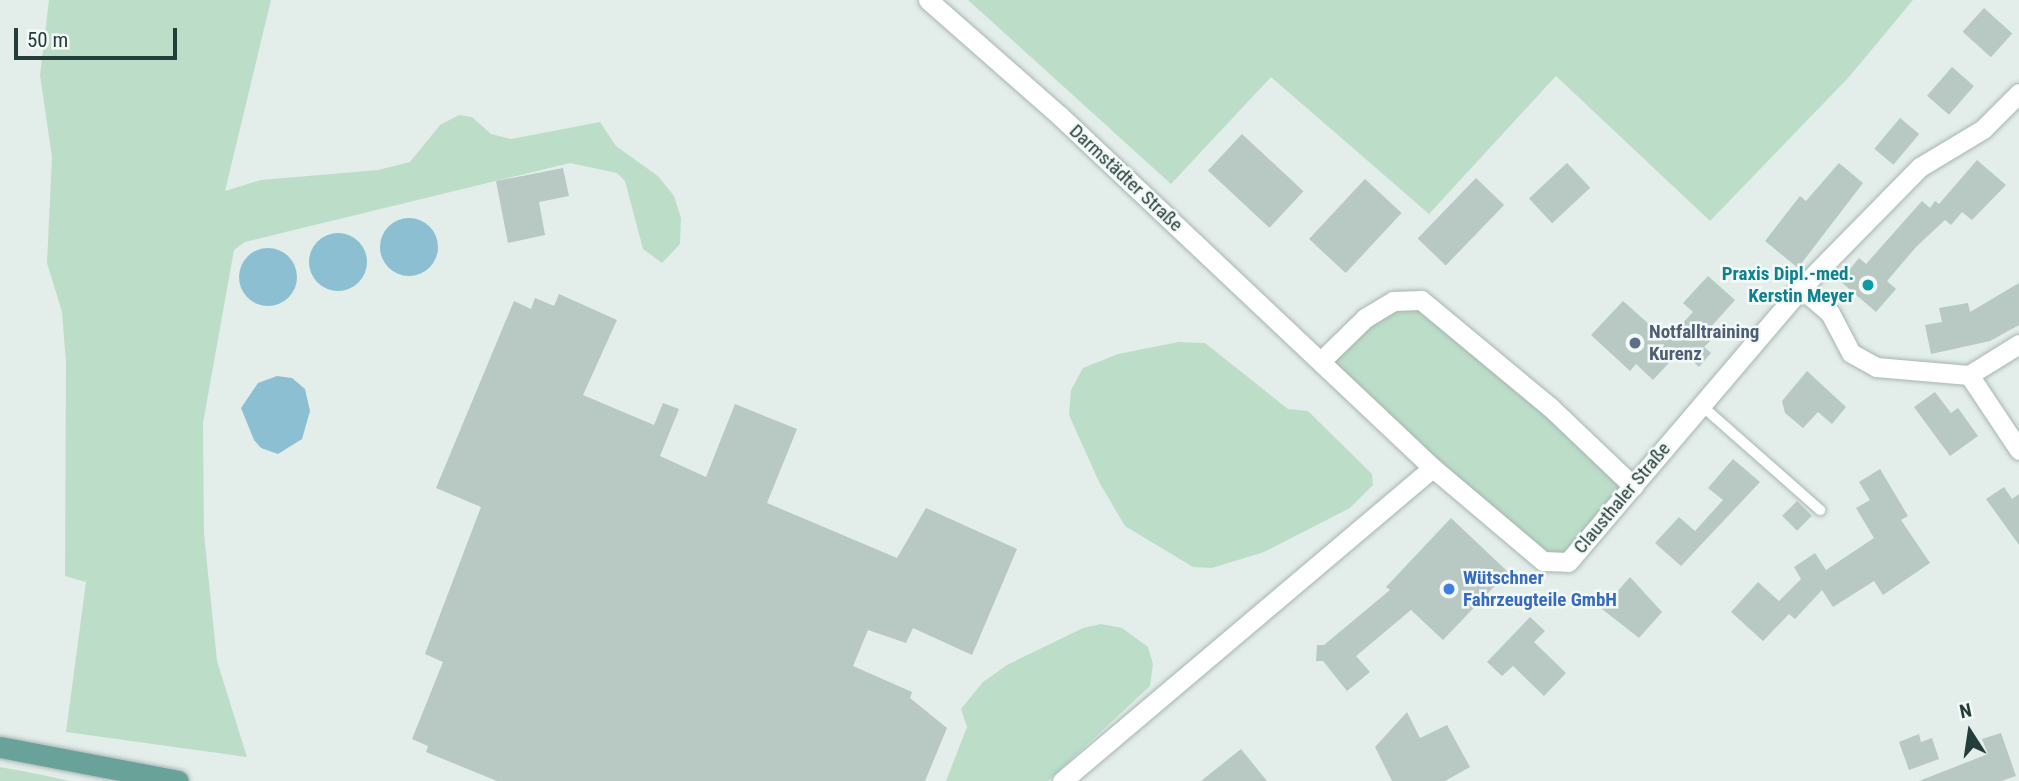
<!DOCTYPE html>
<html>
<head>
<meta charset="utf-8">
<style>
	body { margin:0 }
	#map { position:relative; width:2019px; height:781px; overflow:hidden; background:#e3edea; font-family:"Roboto Condensed",sans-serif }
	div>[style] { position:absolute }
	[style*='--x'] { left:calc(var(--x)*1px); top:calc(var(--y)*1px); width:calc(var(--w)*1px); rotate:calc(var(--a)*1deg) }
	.green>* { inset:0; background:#bcdec9 }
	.water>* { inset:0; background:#8cbfd1 }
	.round { border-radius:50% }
	.building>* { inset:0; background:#b8c8c3; transform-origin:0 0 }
	.roads { filter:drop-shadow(0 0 2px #a6b5b2) drop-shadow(0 0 2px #a6b5b2) }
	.service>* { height:10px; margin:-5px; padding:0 5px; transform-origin:5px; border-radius:5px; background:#fff }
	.minor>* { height:19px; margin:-9.5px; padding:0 9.5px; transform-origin:9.5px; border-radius:9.5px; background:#fff }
	.primary>* { height:21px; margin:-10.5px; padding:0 10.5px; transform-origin:10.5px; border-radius:10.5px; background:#68a299 }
	.dots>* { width:19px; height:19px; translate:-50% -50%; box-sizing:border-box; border:4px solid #f4f9f7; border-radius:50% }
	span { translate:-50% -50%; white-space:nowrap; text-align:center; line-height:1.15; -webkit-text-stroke:5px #f4f9f7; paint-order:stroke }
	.street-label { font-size:19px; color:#233e3a }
	.culture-label { font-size:19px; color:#0d838f; font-weight:700 }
	.right { translate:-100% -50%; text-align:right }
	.service-label { font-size:19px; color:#4e5e75; font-weight:700 }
	.left { translate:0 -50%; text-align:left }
	.shop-label { font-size:19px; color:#366cbe; font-weight:700 }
	.north { position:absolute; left:1935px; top:697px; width:70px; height:70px; -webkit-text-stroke:5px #f4f9f7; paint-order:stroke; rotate:348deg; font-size:19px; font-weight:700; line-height:28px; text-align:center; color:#233e3a }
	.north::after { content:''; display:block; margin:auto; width:24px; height:32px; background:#233e3a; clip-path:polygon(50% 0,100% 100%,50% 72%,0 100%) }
	.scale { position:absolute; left:14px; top:28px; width:163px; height:32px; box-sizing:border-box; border:4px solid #233e3a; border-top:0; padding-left:9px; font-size:21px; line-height:24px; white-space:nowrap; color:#233e3a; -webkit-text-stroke:5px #f4f9f7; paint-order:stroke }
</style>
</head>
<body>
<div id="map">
	<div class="green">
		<div style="clip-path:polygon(49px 0,271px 0,225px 191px,261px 180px,378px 170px,410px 162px,440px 125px,459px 115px,472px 117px,491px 134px,511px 139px,600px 122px,616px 146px,658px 176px,674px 196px,681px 218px,680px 244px,662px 263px,643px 249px,625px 181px,617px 173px,570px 163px,245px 242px,234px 250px,203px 423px,204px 534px,217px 661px,247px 757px,66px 732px,86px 582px,65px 576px,66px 363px,62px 312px,47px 263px,52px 157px,40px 75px)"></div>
		<div style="clip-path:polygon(968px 0,1913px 0,1849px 77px,1710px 221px,1556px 76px,1429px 214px,1271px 77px,1171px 184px)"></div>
		<div style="clip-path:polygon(1421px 300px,1633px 486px,1568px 562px,1543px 561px,1322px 360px,1365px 318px)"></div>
		<div style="clip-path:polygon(1179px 342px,1205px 343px,1288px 409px,1308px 411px,1372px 474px,1373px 485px,1350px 508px,1264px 552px,1212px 568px,1193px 567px,1125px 526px,1099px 482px,1069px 415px,1071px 390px,1083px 368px,1118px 354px)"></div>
		<div style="clip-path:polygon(1101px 624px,1122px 628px,1148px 647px,1153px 664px,1150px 686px,1048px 781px,946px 781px,967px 727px,961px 709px,983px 682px,1007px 665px,1083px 628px)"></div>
		<div style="clip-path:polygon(0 767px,38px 774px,70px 781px,0 781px)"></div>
	</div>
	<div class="water">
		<div class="round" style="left:380px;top:218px;width:58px;height:58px"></div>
		<div class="round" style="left:309px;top:233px;width:58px;height:58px"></div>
		<div class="round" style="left:239px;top:248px;width:58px;height:58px"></div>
		<div style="clip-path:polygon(277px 376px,292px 378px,305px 389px,310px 411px,302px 439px,278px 454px,261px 448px,254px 440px,241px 408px,258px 383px)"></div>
	</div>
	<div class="building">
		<div style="left:1984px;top:8px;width:38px;height:32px;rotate:42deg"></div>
		<div style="left:1952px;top:67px;width:29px;height:38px;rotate:41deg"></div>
		<div style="left:1900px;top:118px;width:25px;height:40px;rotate:40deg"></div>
		<div style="left:1242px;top:134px;width:84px;height:50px;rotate:43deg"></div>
		<div style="clip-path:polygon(1977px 160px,2006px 185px,1972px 220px,1962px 212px,1951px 225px,1945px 220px,1916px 247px,1887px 281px,1896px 289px,1876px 312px,1840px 281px,1859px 258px,1866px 264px,1922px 201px,1930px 208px,1935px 201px,1939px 204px)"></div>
		<div style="left:1567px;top:163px;width:34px;height:52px;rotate:47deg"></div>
		<div style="clip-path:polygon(1839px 163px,1863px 183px,1798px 268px,1765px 241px,1800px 196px,1806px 201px)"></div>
		<div style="clip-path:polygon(563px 168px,569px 196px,539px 202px,545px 235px,508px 243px,496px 181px)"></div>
		<div style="left:1476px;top:178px;width:39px;height:84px;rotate:44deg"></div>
		<div style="left:1365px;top:179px;width:50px;height:82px;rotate:43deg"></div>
		<div style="clip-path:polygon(1708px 276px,1735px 300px,1710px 328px,1717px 334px,1704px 347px,1711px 353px,1699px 367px,1681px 350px,1653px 380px,1636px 364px,1630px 371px,1591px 335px,1623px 301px,1667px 340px,1693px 312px,1683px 303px)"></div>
		<div style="clip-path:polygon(2019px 283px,2019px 325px,1990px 341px,1931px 354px,1925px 325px,1942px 322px,1939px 308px,1968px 303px,1970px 312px)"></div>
		<div style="clip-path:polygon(559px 294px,617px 320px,583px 395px,654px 425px,663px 403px,679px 409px,660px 456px,706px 477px,735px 404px,797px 429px,767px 503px,897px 558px,926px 508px,1017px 549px,972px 655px,913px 628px,906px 643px,868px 630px,853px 666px,912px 692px,910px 698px,947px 728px,925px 781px,497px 781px,426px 752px,428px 746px,412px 739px,443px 662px,425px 654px,481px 507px,436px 488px,514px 301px,531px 309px,535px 298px,554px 306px)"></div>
		<div style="clip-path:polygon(1807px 371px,1846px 407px,1832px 424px,1818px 412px,1803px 428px,1785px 413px,1782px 401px)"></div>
		<div style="clip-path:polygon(1935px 392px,1951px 413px,1958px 408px,1978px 436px,1950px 456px,1914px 407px)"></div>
		<div style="clip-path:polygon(1733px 459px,1760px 482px,1681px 566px,1655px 543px,1679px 517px,1695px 531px,1723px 500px,1708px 488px)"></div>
		<div style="clip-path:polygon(1880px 469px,1908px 516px,1901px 520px,1930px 563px,1883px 595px,1874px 581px,1833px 607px,1822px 590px,1795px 619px,1789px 614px,1763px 641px,1731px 612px,1758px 582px,1779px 601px,1801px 579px,1794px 567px,1815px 553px,1826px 570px,1874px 538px,1856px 508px,1870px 500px,1859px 482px)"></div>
		<div style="clip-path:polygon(2004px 487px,2012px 499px,2019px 494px,2019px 545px,1986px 499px)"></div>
		<div style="left:1797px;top:501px;width:21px;height:21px;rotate:45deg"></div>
		<div style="clip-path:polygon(1451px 518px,1508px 572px,1443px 640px,1411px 610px,1356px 656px,1370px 672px,1347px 691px,1323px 661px,1316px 661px,1317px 645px,1324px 645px,1390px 590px,1386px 587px)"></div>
		<div style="clip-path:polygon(1630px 577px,1662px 612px,1639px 638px,1602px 609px)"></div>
		<div style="clip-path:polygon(1530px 617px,1545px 631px,1534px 642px,1566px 673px,1544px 696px,1513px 666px,1502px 676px,1487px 662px)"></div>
		<div style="clip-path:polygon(1407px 712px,1420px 738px,1447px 725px,1470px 767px,1445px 781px,1392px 781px,1375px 747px)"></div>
		<div style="clip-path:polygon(2001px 733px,2016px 776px,2001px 781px,1919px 781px,1988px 754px,1982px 739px)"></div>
		<div style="clip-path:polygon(1919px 734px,1921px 742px,1932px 738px,1939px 759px,1909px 770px,1899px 742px)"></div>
		<div style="clip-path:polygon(1241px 749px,1267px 781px,1201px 781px)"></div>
	</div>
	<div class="roads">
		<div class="service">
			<div style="--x:1701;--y:405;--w:159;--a:41.4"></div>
		</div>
		<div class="minor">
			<div style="--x:928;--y:0;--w:174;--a:41.3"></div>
			<div style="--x:1059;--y:115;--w:514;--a:43.35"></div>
			<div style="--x:1433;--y:468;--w:144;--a:40.2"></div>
			<div style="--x:1543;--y:561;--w:25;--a:2"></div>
			<div style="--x:1568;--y:562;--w:360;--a:-49.6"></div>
			<div style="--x:1801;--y:288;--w:170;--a:-45.5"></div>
			<div style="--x:1920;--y:167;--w:74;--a:-31.1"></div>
			<div style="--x:1983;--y:129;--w:51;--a:-45"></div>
			<div style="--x:1801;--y:288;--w:38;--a:41"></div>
			<div style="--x:1830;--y:313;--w:45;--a:62.3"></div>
			<div style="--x:1851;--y:353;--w:29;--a:29"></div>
			<div style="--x:1876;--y:367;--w:93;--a:4.9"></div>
			<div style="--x:1969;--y:375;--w:59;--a:-31.8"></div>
			<div style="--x:1322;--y:360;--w:60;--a:-44.3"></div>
			<div style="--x:1365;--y:318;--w:33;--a:-31"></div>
			<div style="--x:1393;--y:301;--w:28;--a:-2"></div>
			<div style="--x:1421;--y:300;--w:168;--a:39.7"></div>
			<div style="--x:1550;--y:407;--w:115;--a:43.6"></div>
			<div style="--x:1969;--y:375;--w:90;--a:56.3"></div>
			<div style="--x:1062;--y:781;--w:485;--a:-40.2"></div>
		</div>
		<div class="primary">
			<div style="--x:0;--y:747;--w:181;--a:10.8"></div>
		</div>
	</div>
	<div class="dots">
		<div style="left:1868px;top:285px;background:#0f9aa8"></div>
		<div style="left:1635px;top:343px;background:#5c6f8a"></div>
		<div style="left:1449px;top:589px;background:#3f7fe0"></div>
	</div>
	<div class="street-label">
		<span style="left:1126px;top:178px;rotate:43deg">Darmstädter Straße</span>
		<span style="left:1622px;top:498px;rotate:-50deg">Clausthaler Straße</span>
	</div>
	<div class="culture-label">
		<span class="right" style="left:1854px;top:285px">Praxis Dipl.-med.<br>Kerstin Meyer</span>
	</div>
	<div class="service-label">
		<span class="left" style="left:1649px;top:343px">Notfalltraining<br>Kurenz</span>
	</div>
	<div class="shop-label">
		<span class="left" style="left:1463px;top:589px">Wütschner<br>Fahrzeugteile GmbH</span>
	</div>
	<div class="north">N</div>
	<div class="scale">50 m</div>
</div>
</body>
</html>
